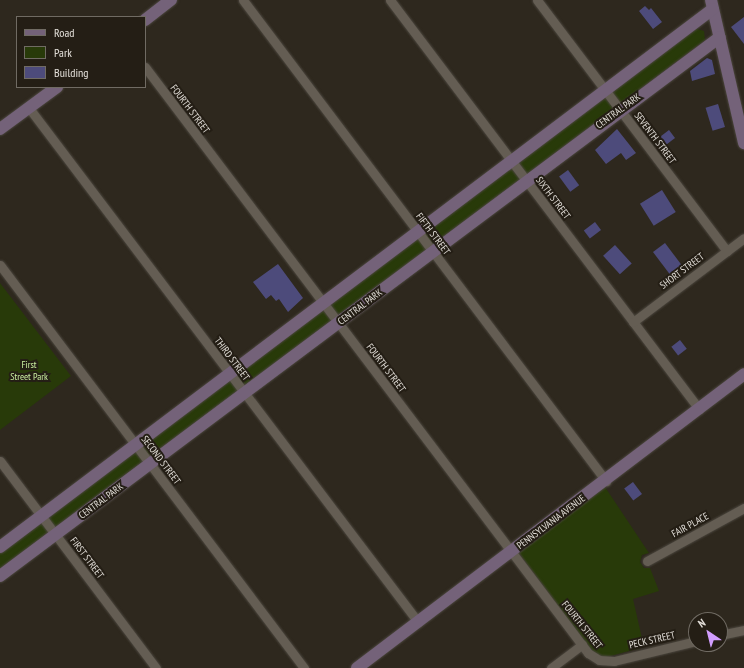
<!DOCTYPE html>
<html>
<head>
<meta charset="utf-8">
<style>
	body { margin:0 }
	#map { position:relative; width:744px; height:668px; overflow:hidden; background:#2e281e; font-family:"PT Sans Narrow",sans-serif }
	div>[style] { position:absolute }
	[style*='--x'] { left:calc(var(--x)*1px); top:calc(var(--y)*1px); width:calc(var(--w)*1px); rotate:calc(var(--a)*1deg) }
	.green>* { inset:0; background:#283a09 }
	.building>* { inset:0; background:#4d4b7b; transform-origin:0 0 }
	.roads { filter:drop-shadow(0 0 1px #4b463e) drop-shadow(0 0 1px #4b463e) }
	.street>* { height:9px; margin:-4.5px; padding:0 4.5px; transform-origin:4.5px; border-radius:4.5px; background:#645d53 }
	.secondary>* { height:12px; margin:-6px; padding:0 6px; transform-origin:6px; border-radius:6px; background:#746279 }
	span { translate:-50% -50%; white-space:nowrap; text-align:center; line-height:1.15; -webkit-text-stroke:4px #241e15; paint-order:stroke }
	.street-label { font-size:10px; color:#e3dfd9 }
	.park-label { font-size:10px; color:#caeda0 }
	.legend { position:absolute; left:16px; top:16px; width:130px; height:72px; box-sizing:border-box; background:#241e15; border:1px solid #706b63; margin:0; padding:5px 7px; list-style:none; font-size:12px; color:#e3dfd9 }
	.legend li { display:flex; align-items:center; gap:8px; height:20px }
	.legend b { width:20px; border:1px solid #706b63 }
	.north { position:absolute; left:688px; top:612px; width:40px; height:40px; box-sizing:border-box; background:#241e15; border:1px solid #706b63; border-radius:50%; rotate:325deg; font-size:11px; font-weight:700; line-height:16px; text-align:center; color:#e3dfd9 }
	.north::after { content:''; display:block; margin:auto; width:14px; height:18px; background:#d19dfe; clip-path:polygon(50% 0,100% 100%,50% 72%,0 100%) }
</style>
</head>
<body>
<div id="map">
	<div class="green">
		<div style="clip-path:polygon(694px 28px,704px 31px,705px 40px,0 571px,0 551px)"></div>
		<div style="clip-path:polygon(0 283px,71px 376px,0 430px)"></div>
		<div style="clip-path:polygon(605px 487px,649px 553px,642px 555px,640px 562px,644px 568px,650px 568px,659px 591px,633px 599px,644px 647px,603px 658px,595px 655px,519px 553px)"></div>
	</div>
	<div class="building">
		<div style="clip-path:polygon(645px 6px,649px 10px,651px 8px,662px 22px,653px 29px,639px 11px)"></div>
		<div style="clip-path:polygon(744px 17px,744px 44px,731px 27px)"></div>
		<div style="clip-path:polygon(707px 58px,712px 60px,715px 74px,692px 81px,690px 71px)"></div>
		<div style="left:718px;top:104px;width:24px;height:13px;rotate:73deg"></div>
		<div style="clip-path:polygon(617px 129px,636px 153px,626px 160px,621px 153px,606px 164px,595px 150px)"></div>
		<div style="left:669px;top:130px;width:10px;height:14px;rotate:53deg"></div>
		<div style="left:568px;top:170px;width:19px;height:11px;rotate:54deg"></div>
		<div style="left:662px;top:190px;width:26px;height:26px;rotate:58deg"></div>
		<div style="left:595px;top:222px;width:10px;height:14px;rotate:53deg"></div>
		<div style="left:665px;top:243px;width:30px;height:15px;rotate:53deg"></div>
		<div style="left:615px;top:245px;width:25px;height:16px;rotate:48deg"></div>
		<div style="clip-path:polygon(278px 264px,303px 298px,288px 312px,279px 299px,276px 301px,271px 295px,266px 299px,253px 282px)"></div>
		<div style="left:680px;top:340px;width:11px;height:11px;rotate:52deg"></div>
		<div style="left:633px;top:482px;width:15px;height:11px;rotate:53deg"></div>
	</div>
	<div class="roads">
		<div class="street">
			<div style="--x:243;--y:0;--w:603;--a:52.96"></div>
			<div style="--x:390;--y:0;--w:513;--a:52.93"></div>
			<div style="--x:537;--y:0;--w:315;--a:52.9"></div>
			<div style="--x:145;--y:67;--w:735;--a:52.91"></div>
			<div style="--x:588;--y:653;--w:13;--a:32"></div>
			<div style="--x:599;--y:660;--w:15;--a:4"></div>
			<div style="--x:614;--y:661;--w:84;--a:-13.7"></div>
			<div style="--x:29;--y:108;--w:645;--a:52.88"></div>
			<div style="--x:0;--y:265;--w:505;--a:52.97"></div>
			<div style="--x:633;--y:322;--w:139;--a:-37.1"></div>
			<div style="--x:0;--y:461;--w:259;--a:53"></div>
			<div style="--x:647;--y:561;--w:111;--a:-28.7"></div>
			<div style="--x:720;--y:635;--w:25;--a:-12"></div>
			<div style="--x:551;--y:668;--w:39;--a:-37"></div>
		</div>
		<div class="secondary">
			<div style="--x:711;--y:0;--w:147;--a:77"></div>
			<div style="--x:145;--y:20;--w:33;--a:-38"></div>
			<div style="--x:0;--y:129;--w:71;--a:-36.4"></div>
			<div style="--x:0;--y:547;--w:893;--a:-37.04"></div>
			<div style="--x:0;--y:576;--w:899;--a:-36.82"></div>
			<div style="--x:357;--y:668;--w:486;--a:-37.2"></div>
		</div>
	</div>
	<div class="street-label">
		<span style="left:190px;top:109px;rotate:53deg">FOURTH STREET</span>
		<span style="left:618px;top:111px;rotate:-36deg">CENTRAL PARK</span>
		<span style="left:655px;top:138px;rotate:53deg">SEVENTH STREET</span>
		<span style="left:553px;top:198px;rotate:53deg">SIXTH STREET</span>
		<span style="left:433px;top:234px;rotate:53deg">FIFTH STREET</span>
		<span style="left:682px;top:271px;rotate:-37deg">SHORT STREET</span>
		<span style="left:360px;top:307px;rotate:-37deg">CENTRAL PARK</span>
		<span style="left:232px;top:359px;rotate:53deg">THIRD STREET</span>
		<span style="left:386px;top:368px;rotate:53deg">FOURTH STREET</span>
		<span style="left:161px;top:460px;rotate:53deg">SECOND STREET</span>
		<span style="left:101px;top:501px;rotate:-37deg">CENTRAL PARK</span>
		<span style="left:551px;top:522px;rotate:-37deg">PENNSYLVANIA AVENUE</span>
		<span style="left:690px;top:525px;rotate:-29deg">FAIR PLACE</span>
		<span style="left:87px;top:558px;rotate:53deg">FIRST STREET</span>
		<span style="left:582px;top:625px;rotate:51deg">FOURTH STREET</span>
		<span style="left:652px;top:640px;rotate:-13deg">PECK STREET</span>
	</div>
	<div class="park-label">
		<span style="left:29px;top:370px">First<br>Street Park</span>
	</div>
	<ul class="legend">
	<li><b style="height:5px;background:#746279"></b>Road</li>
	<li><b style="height:11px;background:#283a09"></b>Park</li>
	<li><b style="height:11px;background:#4d4b7b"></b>Building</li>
	</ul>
	<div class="north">N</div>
</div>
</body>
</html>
